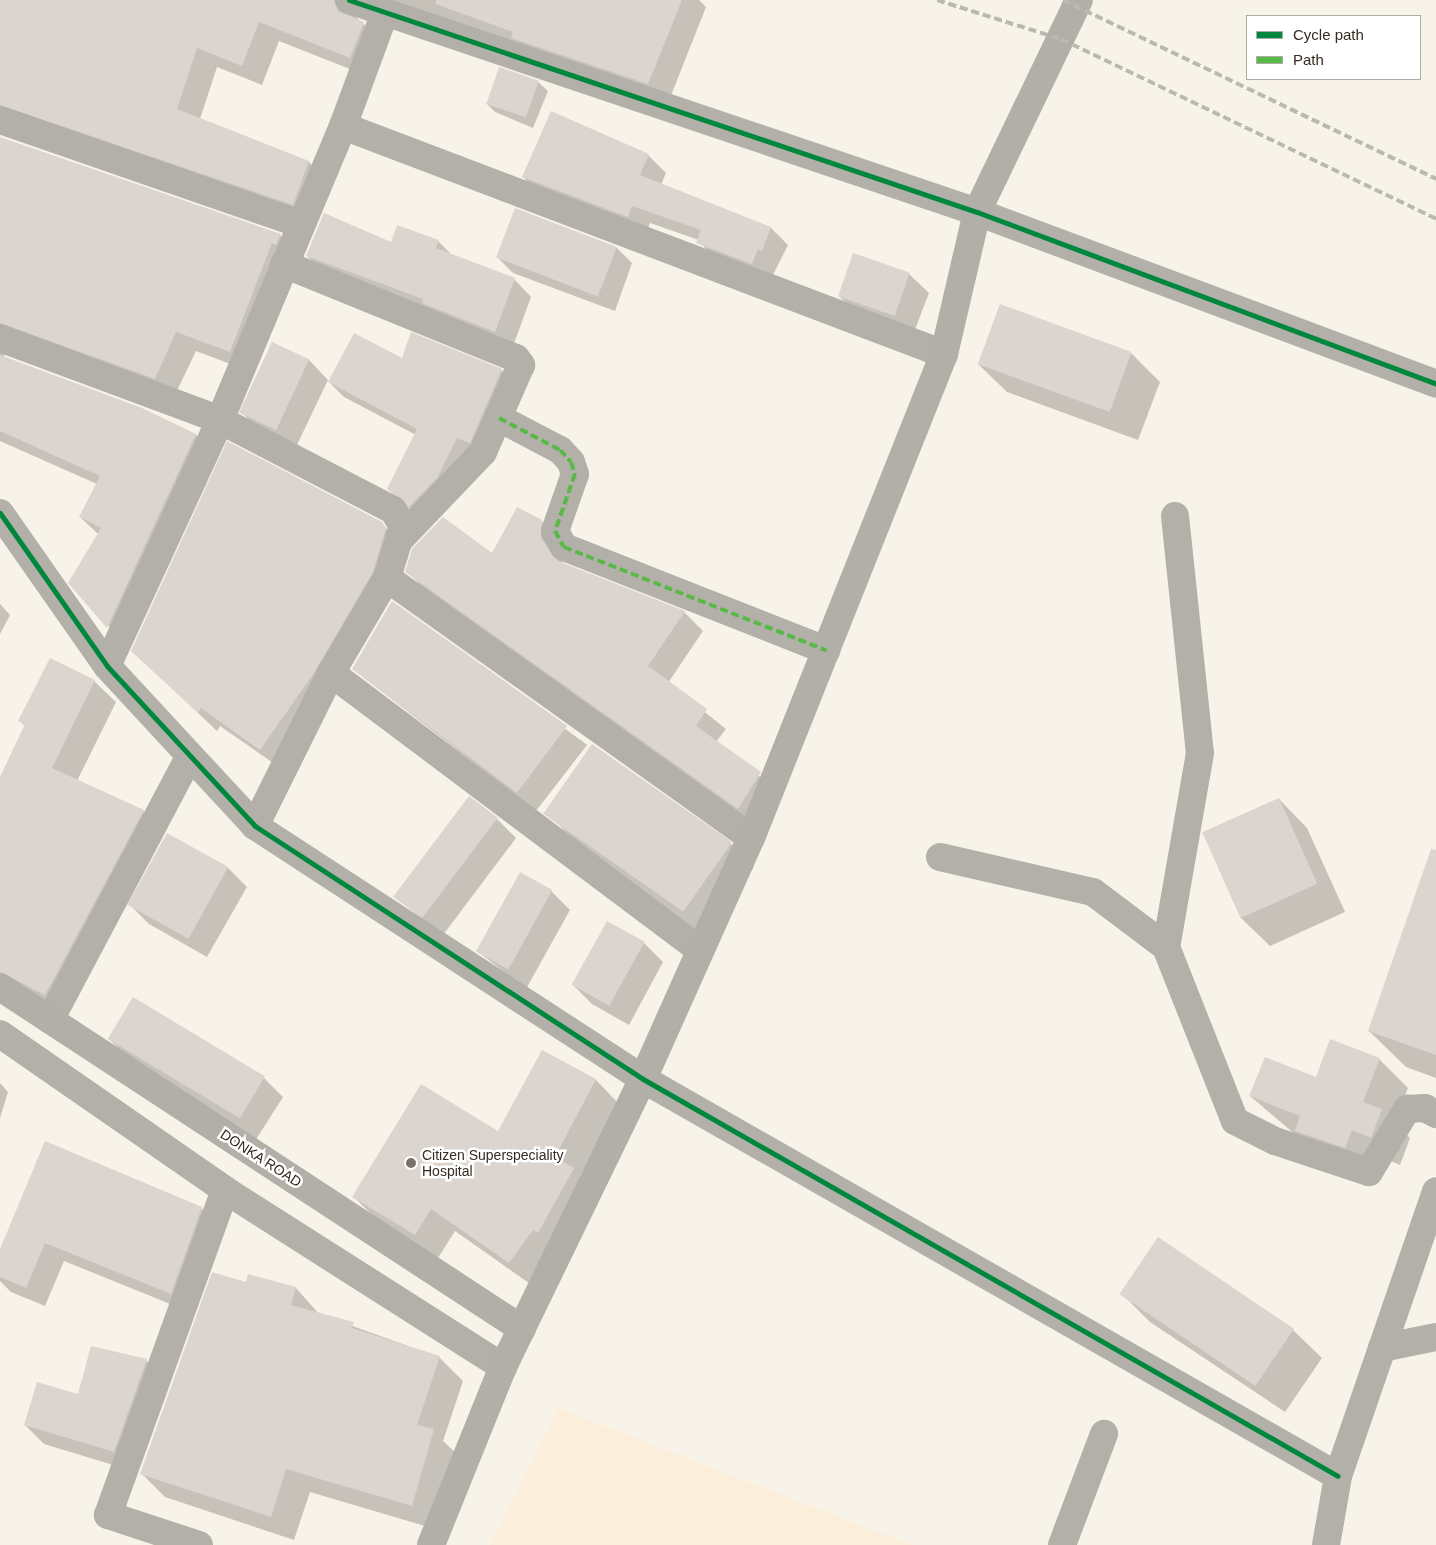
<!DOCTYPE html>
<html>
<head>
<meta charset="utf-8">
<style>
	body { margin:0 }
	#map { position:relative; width:1436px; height:1545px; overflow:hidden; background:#f8f3e9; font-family:Arial,sans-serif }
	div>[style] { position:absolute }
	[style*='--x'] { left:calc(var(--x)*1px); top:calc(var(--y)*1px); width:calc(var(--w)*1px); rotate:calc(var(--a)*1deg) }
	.built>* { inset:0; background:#fbefdb }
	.shadow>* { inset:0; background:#0003 }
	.building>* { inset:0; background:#dcd4ce; transform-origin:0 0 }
	.street>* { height:28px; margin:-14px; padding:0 14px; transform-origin:14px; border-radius:14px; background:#b3b0aa }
	.secondary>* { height:28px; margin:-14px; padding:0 14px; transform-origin:14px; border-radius:14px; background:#b2afa8 }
	.rail>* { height:4px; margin-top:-2px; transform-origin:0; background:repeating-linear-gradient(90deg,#bbb8b2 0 8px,transparent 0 12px) }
	.quiet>* { height:4px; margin-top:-2px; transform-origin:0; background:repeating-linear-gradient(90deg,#58b947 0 8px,transparent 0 12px) }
	.cycleway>* { height:5px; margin:-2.5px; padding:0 2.5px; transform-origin:2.5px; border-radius:2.5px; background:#00873e }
	.dots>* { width:14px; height:14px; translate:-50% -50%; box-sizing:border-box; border:2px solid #fff; border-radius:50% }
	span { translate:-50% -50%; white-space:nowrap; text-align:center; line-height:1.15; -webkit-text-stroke:5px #fff; paint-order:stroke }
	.poi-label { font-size:14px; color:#332c21 }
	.left { translate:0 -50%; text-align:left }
	.street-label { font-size:14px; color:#332c21 }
	.legend { position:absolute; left:1246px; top:15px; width:175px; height:65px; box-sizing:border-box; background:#fff; border:1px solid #adaba6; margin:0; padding:6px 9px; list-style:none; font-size:15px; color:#332c21 }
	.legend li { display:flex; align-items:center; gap:10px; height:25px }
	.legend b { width:25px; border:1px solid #adaba6 }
</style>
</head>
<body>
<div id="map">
	<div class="built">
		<div style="clip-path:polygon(558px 1408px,912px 1545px,490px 1545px)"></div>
	</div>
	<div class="shadow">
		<div style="clip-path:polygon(0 0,699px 0,706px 7px,668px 103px,354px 15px,383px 43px,370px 77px,279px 41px,262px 85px,217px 67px,200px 119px,309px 162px,328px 182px,313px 224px,0 112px)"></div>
		<div style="clip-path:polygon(538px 82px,548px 91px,533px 128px,495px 112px,486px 103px)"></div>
		<div style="clip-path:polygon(648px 155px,666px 173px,661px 185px,771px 228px,788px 245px,770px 281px,715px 261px,699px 240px,650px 223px,646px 234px,541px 195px,523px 177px)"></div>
		<div style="clip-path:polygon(0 159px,280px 235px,299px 254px,249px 371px,196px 351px,174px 397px,4px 351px,4px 357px,141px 409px,196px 435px,215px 454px,127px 646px,70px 583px,98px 534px,80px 517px,97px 484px,0 441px)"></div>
		<div style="clip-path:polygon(516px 210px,617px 248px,632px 263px,615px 311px,513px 273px,498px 258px)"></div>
		<div style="clip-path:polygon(438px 241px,452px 255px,514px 279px,531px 297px,512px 349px,325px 273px,307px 256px)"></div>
		<div style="clip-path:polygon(909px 274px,929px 293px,913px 335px,858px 315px,839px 296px)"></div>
		<div style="clip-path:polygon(1000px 305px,1132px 354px,1160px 382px,1138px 440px,1007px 392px,978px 364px)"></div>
		<div style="clip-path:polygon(273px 344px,309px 360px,328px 380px,295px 449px,261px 432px,242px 413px)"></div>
		<div style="clip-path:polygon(402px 360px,501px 370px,516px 385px,425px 521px,404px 504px,416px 435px,344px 397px,329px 382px)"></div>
		<div style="clip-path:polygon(541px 521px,561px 541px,560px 559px,565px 565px,684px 612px,703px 631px,668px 683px,726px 729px,716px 742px,779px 792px,757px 827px,426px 591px,407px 571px,493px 555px)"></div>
		<div style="clip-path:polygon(381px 523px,400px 542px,279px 767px,220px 726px,217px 731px,152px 669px)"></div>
		<div style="clip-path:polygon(392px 602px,590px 747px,587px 745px,536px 811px,353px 669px)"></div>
		<div style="clip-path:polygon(0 604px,10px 615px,0 634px)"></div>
		<div style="clip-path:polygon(94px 681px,116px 702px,77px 781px,143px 811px,165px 832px,67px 1016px,0 980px,0 780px,26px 727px,20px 721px)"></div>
		<div style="clip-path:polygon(1279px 799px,1307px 828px,1345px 912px,1270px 946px,1241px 918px,1204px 832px)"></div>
		<div style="clip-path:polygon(552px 818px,731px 844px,754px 867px,704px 938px,575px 841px)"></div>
		<div style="clip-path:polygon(497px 819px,516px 838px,443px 935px,395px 897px)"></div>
		<div style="clip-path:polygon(168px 834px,228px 868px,247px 887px,207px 957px,149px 924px,130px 905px)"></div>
		<div style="clip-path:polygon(551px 891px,570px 910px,526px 989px,477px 951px)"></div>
		<div style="clip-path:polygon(1436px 903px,1436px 1078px,1406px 1067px,1369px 1031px)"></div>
		<div style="clip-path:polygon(644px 943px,663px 962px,629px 1025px,592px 1004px,573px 985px)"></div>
		<div style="clip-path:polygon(134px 999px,264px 1078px,283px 1097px,255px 1141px,128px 1058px,109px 1039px)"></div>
		<div style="clip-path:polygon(542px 1052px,596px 1080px,619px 1104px,580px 1176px,597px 1193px,533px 1286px,455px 1231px,438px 1258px,377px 1220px,353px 1196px,499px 1133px)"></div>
		<div style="clip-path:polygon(1379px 1059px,1408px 1088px,1394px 1123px,1410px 1138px,1400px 1165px,1381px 1157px,1324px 1159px,1250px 1096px)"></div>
		<div style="clip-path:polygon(0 1083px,8px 1092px,0 1118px)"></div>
		<div style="clip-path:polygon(201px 1208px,221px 1227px,190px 1312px,64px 1261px,45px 1306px,11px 1292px,0 1281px,0 1253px)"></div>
		<div style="clip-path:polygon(249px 1276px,296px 1288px,319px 1314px,439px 1357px,463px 1381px,443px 1441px,457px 1454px,435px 1529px,310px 1492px,294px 1540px,165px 1497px,141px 1473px)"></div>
		<div style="clip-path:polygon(1122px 1294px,1293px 1330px,1322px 1358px,1285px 1412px,1150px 1322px)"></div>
		<div style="clip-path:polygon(91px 1347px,147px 1361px,166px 1380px,133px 1471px,44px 1444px,25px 1425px,79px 1396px)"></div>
	</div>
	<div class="building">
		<div style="clip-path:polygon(0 0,334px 0,338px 11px,364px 22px,350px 58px,259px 22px,242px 66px,197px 48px,177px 109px,309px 161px,293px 205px,0 105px)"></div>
		<div style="clip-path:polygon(436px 0,682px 0,648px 84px,511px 38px,513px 32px,436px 4px)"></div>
		<div style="left:499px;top:67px;width:42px;height:39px;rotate:19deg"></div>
		<div style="clip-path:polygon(551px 111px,649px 154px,640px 175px,771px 227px,762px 251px,758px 249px,752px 264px,696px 243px,701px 230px,632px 206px,628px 217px,522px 177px)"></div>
		<div style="clip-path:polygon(0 137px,281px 234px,276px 245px,272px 243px,230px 352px,176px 332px,155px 379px,0 323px)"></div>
		<div style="left:515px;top:208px;width:109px;height:53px;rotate:21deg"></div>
		<div style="clip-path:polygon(324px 213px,391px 242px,397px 225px,439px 240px,436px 248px,515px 278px,495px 332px,422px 303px,423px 299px,306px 256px)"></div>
		<div style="left:853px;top:253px;width:60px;height:46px;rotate:19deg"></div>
		<div style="left:1000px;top:304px;width:140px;height:64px;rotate:20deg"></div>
		<div style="clip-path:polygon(411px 332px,502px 369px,470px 443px,457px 438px,437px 478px,409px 507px,387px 489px,417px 429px,328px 382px,354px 333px,402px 358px)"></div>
		<div style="left:272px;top:342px;width:41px;height:78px;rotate:25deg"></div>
		<div style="clip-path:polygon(0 355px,142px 408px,196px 434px,107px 628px,68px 583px,101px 528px,79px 517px,100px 476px,0 431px)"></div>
		<div style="clip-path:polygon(227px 441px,382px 522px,386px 528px,373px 572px,314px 673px,260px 750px,201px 708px,198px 713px,131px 651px)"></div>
		<div style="clip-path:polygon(517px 507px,542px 520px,541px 538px,558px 561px,685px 611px,648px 666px,707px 709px,696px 726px,761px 772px,738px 809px,405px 572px,412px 549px,443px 517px,492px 553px)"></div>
		<div style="clip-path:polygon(392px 601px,580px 735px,567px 726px,517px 793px,352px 669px)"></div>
		<div style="clip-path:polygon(50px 658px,95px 680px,52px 768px,144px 810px,45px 995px,0 972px,0 777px,25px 724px,18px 721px)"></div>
		<div style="left:592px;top:744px;width:171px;height:85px;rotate:35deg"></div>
		<div style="left:469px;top:796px;width:36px;height:126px;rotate:37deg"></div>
		<div style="left:1279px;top:798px;width:94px;height:84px;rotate:66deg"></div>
		<div style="left:167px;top:833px;width:70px;height:82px;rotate:29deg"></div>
		<div style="clip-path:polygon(1431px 849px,1436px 850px,1436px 1055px,1368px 1031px)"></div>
		<div style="left:520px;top:872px;width:37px;height:91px;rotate:29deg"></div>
		<div style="left:607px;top:921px;width:43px;height:73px;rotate:29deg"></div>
		<div style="left:133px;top:997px;width:154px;height:49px;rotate:31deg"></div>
		<div style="clip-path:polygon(1330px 1039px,1380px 1058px,1363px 1102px,1382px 1109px,1371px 1138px,1352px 1130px,1345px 1148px,1295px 1131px,1300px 1116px,1249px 1096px,1265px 1057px,1316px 1077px)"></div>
		<div style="clip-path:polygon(542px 1050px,596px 1079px,555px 1157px,574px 1168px,538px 1233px,533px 1230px,509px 1263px,431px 1209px,415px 1235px,352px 1197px,421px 1084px,498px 1131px)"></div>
		<div style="clip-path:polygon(45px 1141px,202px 1207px,171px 1294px,45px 1243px,26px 1288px,0 1277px,0 1249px)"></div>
		<div style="left:1158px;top:1237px;width:164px;height:69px;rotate:34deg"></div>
		<div style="clip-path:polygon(212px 1272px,246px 1282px,248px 1274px,296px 1287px,291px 1305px,354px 1322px,352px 1328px,440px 1356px,417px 1425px,434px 1429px,412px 1506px,286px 1469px,271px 1517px,140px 1474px)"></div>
		<div style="clip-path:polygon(91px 1346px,147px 1359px,114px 1452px,24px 1425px,37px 1382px,78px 1394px)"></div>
	</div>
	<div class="street">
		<div style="--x:349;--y:0;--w:663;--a:18.65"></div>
		<div style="--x:977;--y:212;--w:490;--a:20.5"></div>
		<div style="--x:385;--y:12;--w:121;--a:110.2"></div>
		<div style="--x:343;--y:126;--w:643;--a:20.78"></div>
		<div style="--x:0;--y:120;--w:318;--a:19.1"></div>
		<div style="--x:284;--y:264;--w:250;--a:22.1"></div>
		<div style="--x:516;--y:358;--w:9;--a:54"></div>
		<div style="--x:521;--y:365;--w:95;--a:113.6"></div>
		<div style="--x:483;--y:452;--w:119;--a:133.6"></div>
		<div style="--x:0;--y:338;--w:235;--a:20.4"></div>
		<div style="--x:220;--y:420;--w:195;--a:27.5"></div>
		<div style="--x:393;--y:510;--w:19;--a:58"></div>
		<div style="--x:403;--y:526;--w:54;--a:107.1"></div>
		<div style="--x:499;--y:418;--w:69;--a:27.7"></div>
		<div style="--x:560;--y:450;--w:16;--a:47"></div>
		<div style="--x:571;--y:462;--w:13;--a:72"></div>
		<div style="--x:575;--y:474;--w:60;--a:109.3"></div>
		<div style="--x:555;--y:531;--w:18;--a:61"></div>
		<div style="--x:564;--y:547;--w:282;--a:21.5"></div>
		<div style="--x:0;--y:513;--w:187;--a:55"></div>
		<div style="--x:107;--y:666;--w:218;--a:47.2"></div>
		<div style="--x:255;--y:826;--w:463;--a:33.1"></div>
		<div style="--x:643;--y:1079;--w:800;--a:29.74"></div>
		<div style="--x:1175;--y:516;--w:238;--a:84"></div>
		<div style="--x:1200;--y:753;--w:197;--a:99.9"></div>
		<div style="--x:1166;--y:947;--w:187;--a:68.4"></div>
		<div style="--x:1235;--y:1121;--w:45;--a:26.6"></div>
		<div style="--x:1275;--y:1141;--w:99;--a:18.3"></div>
		<div style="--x:1369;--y:1172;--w:74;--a:-58.9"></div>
		<div style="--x:1407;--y:1109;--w:18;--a:-3"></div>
		<div style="--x:1425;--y:1108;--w:13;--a:29"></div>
		<div style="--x:107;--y:666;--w:271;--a:-65.3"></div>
		<div style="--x:220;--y:420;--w:319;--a:-67.3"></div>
		<div style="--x:331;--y:673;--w:459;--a:36.9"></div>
		<div style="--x:255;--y:826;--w:171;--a:-63.6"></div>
		<div style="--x:331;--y:673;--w:110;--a:-59.5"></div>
		<div style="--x:387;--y:578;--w:447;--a:35.5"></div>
		<div style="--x:940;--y:857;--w:157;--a:12.9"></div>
		<div style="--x:1093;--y:892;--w:91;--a:37"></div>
		<div style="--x:50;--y:1020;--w:297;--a:-62.1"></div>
		<div style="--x:0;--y:1034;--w:274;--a:34.7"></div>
		<div style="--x:225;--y:1190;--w:330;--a:32.5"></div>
		<div style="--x:1382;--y:1348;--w:55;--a:-11.5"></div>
		<div style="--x:199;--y:1545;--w:96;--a:-161.8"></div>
		<div style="--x:108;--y:1515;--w:345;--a:-70.2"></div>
		<div style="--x:1062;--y:1545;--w:119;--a:-69.3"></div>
		<div style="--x:1326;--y:1545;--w:70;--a:-80.1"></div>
		<div style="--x:1338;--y:1476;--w:301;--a:-71"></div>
	</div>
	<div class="secondary">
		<div style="--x:0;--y:987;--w:624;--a:33.23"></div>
		<div style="--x:431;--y:1545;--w:192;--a:-68"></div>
		<div style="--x:503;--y:1367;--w:320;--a:-64.1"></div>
		<div style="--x:643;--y:1079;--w:264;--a:-65.9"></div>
		<div style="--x:751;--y:838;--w:521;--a:-68.26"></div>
		<div style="--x:944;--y:354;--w:146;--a:-76.9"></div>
		<div style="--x:977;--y:212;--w:235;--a:-64.3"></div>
	</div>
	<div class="rail">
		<div style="--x:937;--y:0;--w:130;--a:17.5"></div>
		<div style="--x:1061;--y:39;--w:416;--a:25.6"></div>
		<div style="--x:1063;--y:0;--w:414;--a:25.6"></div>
	</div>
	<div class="quiet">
		<div style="--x:499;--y:418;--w:69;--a:27.7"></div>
		<div style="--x:560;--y:450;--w:16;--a:47"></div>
		<div style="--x:571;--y:462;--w:13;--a:72"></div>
		<div style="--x:575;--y:474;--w:60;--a:109.3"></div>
		<div style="--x:555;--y:531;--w:18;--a:61"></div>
		<div style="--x:564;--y:547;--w:282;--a:21.5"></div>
	</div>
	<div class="cycleway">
		<div style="--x:349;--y:0;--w:663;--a:18.65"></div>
		<div style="--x:977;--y:212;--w:490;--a:20.5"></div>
		<div style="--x:0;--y:513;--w:187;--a:55"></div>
		<div style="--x:107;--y:666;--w:218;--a:47.2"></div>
		<div style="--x:255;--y:826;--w:463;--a:33.1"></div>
		<div style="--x:643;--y:1079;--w:800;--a:29.74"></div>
	</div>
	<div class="dots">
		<div style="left:411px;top:1163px;background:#787267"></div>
	</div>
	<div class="poi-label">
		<span class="left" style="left:422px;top:1163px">Citizen Superspeciality<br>Hospital</span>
	</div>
	<div class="street-label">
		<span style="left:261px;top:1158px;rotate:33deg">DONKA ROAD</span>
	</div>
	<ul class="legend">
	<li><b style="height:6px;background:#00873e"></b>Cycle path</li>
	<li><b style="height:6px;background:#58b947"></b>Path</li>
	</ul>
</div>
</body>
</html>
